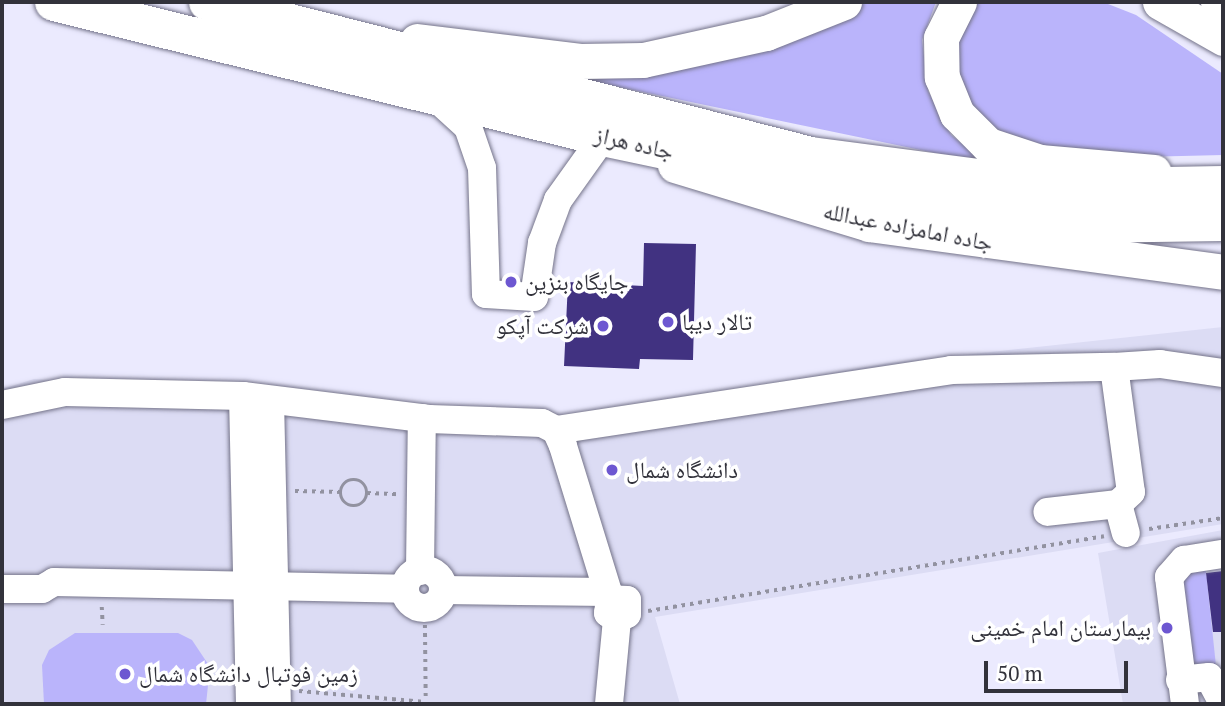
<!DOCTYPE html>
<html>
<head>
<meta charset="utf-8">
<style>
	body { margin:0 }
	#map { position:relative; width:1225px; height:706px; overflow:hidden; background:#ebeafe; font-family:"PT Serif","Noto Naskh Arabic",serif }
	div>[style] { position:absolute }
	[style*='--x'] { left:calc(var(--x)*1px); top:calc(var(--y)*1px); width:calc(var(--w)*1px); rotate:calc(var(--a)*1deg) }
	.built>* { inset:0; background:#dcdcf4 }
	.green>* { inset:0; background:#bab4fb }
	.building>* { inset:0; background:#413281 }
	.path>* { height:3.5px; margin-top:-1.75px; transform-origin:0; background:repeating-linear-gradient(90deg,#9292a0 0 3.5px,transparent 0 8.5px) }
	.path>.ring { margin:-1.75px; padding:0; box-sizing:content-box; background:none; border:3.5px solid #9292a0; border-radius:50% }
	.roads { filter:drop-shadow(0 0 2px #747389) drop-shadow(0 0 2px #747389) }
	.minor>* { height:28px; margin:-14px; padding:0 14px; transform-origin:14px; border-radius:14px; background:#fff }
	.minor>.ring { margin:-14px; padding:0; box-sizing:content-box; background:none; border:28px solid #fff; border-radius:50% }
	.major>* { height:35px; margin:-17.5px; padding:0 17.5px; transform-origin:17.5px; border-radius:17.5px; background:#fff }
	.highway>* { height:38px; margin:-19px; padding:0 19px; transform-origin:19px; border-radius:19px; background:#fff }
	.dots>* { width:19px; height:19px; translate:-50% -50%; box-sizing:border-box; border:4px solid #fff; border-radius:50% }
	span { translate:-50% -50%; white-space:nowrap; text-align:center; line-height:1.15; -webkit-text-stroke:7px #fff; paint-order:stroke }
	.street-label { font-size:23px; color:#32323b }
	.poi-label { font-size:23px; color:#32323b }
	.left { translate:0 -50%; text-align:left }
	.right { translate:-100% -50%; text-align:right }
	.frame { position:absolute; inset:0; border:4px solid #32323b; pointer-events:none }
	.scale { position:absolute; left:984px; top:661px; width:144px; height:32px; box-sizing:border-box; border:4px solid #32323b; border-top:0; padding-left:9px; font-size:21px; line-height:24px; white-space:nowrap; color:#32323b; -webkit-text-stroke:5px #fff; paint-order:stroke }
</style>
</head>
<body>
<div id="map">
	<div class="built">
		<div style="clip-path:polygon(1223px 327px,1223px 524px,655px 617px,680px 704px,2px 704px,2px 389px,34px 379px,584px 416px,889px 363px)"></div>
		<div style="clip-path:polygon(1223px 530px,1223px 704px,1123px 704px,1098px 553px)"></div>
	</div>
	<div class="green">
		<div style="clip-path:polygon(869px 2px,936px 2px,922px 40px,928px 91px,951px 135px,988px 164px,518px 66px,741px 51px)"></div>
		<div style="clip-path:polygon(974px 2px,1103px 2px,1136px 15px,1223px 74px,1223px 155px,1098px 158px,993px 138px,949px 78px,956px 23px)"></div>
		<div style="clip-path:polygon(1205px 562px,1216px 666px,1194px 665px,1176px 580px)"></div>
		<div style="clip-path:polygon(75px 633px,178px 633px,192px 640px,210px 667px,206px 704px,44px 704px,42px 665px,49px 650px)"></div>
	</div>
	<div class="building">
		<div style="clip-path:polygon(644px 243px,696px 244px,693px 360px,640px 359px,639px 369px,564px 366px,568px 282px,643px 286px)"></div>
		<div style="clip-path:polygon(1223px 571px,1223px 632px,1213px 632px,1206px 573px)"></div>
	</div>
	<div class="path">
		<div class="ring" style="left:341px;top:480px;width:22.5px;height:22.5px"></div>
		<div style="--x:295;--y:491;--w:47;--a:1.2"></div>
		<div style="--x:367;--y:493;--w:33;--a:2"></div>
		<div style="--x:1149;--y:529;--w:75;--a:-8.5"></div>
		<div style="--x:102;--y:607;--w:18;--a:87"></div>
		<div style="--x:425;--y:608;--w:93;--a:89.4"></div>
		<div style="--x:648;--y:611;--w:462;--a:-9.3"></div>
		<div style="--x:299;--y:691;--w:127;--a:5"></div>
	</div>
	<div class="roads">
		<div class="minor">
			<div style="--x:436;--y:98;--w:43;--a:42.2"></div>
			<div style="--x:468;--y:127;--w:43;--a:71.1"></div>
			<div style="--x:482;--y:168;--w:126;--a:88.2"></div>
			<div style="--x:486;--y:294;--w:48;--a:3.6"></div>
			<div style="--x:534;--y:297;--w:55;--a:-81.6"></div>
			<div style="--x:542;--y:243;--w:46;--a:-69.6"></div>
			<div style="--x:558;--y:200;--w:77;--a:-54.5"></div>
			<div style="--x:1114;--y:367;--w:46;--a:-3.7"></div>
			<div style="--x:1160;--y:364;--w:64;--a:8.1"></div>
			<div style="--x:243;--y:396;--w:308;--a:88.7"></div>
			<div style="--x:270;--y:400;--w:304;--a:88.7"></div>
			<div style="--x:2;--y:405;--w:64;--a:-11.7"></div>
			<div style="--x:65;--y:392;--w:178;--a:1.3"></div>
			<div style="--x:243;--y:396;--w:187;--a:7"></div>
			<div style="--x:429;--y:419;--w:113;--a:2"></div>
			<div style="--x:542;--y:423;--w:16;--a:27"></div>
			<div style="--x:556;--y:430;--w:17;--a:66"></div>
			<div style="--x:563;--y:446;--w:160;--a:72.9"></div>
			<div style="--x:610;--y:599;--w:14;--a:98"></div>
			<div style="--x:608;--y:613;--w:11;--a:34"></div>
			<div style="--x:617;--y:619;--w:11;--a:-27"></div>
			<div style="--x:627;--y:614;--w:14;--a:-90"></div>
			<div style="--x:627;--y:600;--w:17;--a:-177"></div>
			<div style="--x:556;--y:430;--w:400;--a:-8.6"></div>
			<div style="--x:951;--y:370;--w:163;--a:-1.1"></div>
			<div style="--x:1114;--y:367;--w:126;--a:82.3"></div>
			<div style="--x:1131;--y:492;--w:18;--a:137"></div>
			<div style="--x:1118;--y:504;--w:71;--a:173.6"></div>
			<div style="--x:1118;--y:504;--w:30;--a:75"></div>
			<div class="ring" style="left:405px;top:570px;width:10px;height:10px"></div>
			<div style="--x:420;--y:571;--w:153;--a:-89.3"></div>
			<div style="--x:2;--y:589;--w:40;--a:0"></div>
			<div style="--x:42;--y:589;--w:14;--a:-30"></div>
			<div style="--x:54;--y:582;--w:351;--a:1.1"></div>
			<div style="--x:443;--y:590;--w:165;--a:0.7"></div>
			<div style="--x:1180;--y:680;--w:29;--a:-6"></div>
			<div style="--x:1209;--y:677;--w:30;--a:62"></div>
			<div style="--x:609;--y:704;--w:85;--a:-84.6"></div>
			<div style="--x:1185;--y:704;--w:128;--a:-97.2"></div>
			<div style="--x:1169;--y:577;--w:23;--a:-49"></div>
			<div style="--x:1184;--y:560;--w:39;--a:-9"></div>
		</div>
		<div class="major">
			<div style="--x:959;--y:2;--w:40;--a:116.6"></div>
			<div style="--x:941;--y:38;--w:39;--a:89"></div>
			<div style="--x:942;--y:77;--w:40;--a:68"></div>
			<div style="--x:957;--y:114;--w:44;--a:45"></div>
			<div style="--x:988;--y:145;--w:55;--a:18.1"></div>
			<div style="--x:1040;--y:162;--w:114;--a:5"></div>
			<div style="--x:1160;--y:2;--w:73;--a:29.7"></div>
			<div style="--x:1218;--y:2;--w:6;--a:39"></div>
			<div style="--x:417;--y:41;--w:164;--a:7"></div>
			<div style="--x:580;--y:61;--w:63;--a:-0.9"></div>
			<div style="--x:643;--y:60;--w:126;--a:-12.4"></div>
			<div style="--x:766;--y:33;--w:84;--a:-21.7"></div>
			<div style="--x:675;--y:165;--w:203;--a:16.9"></div>
			<div style="--x:869;--y:224;--w:357;--a:7.7"></div>
		</div>
		<div class="highway">
			<div style="--x:54;--y:2;--w:565;--a:13.82"></div>
			<div style="--x:603;--y:137;--w:315;--a:11.9"></div>
			<div style="--x:911;--y:202;--w:172;--a:7.3"></div>
			<div style="--x:1082;--y:224;--w:141;--a:-0.8"></div>
			<div style="--x:208;--y:2;--w:622;--a:14.33"></div>
			<div style="--x:811;--y:156;--w:244;--a:7.5"></div>
			<div style="--x:1053;--y:188;--w:170;--a:-1"></div>
		</div>
	</div>
	<div class="dots">
		<div style="left:511px;top:282px;background:#6d57d1"></div>
		<div style="left:668px;top:322px;background:#6d57d1"></div>
		<div style="left:603px;top:326px;background:#6d57d1"></div>
		<div style="left:612px;top:470px;background:#6d57d1"></div>
		<div style="left:1167px;top:628px;background:#6d57d1"></div>
		<div style="left:125px;top:674px;background:#6d57d1"></div>
	</div>
	<div class="street-label">
		<span style="left:634px;top:143px;rotate:13deg">جاده هراز</span>
		<span style="left:908px;top:227px;rotate:11deg">جاده امامزاده عبدالله</span>
	</div>
	<div class="poi-label">
		<span class="left" style="left:525px;top:282px">جایگاه بنزین</span>
		<span class="left" style="left:682px;top:322px">تالار دیبا</span>
		<span class="right" style="left:589px;top:326px">شرکت آپکو</span>
		<span class="left" style="left:626px;top:470px">دانشگاه شمال</span>
		<span class="right" style="left:1151px;top:628px">بیمارستان امام خمینی</span>
		<span class="left" style="left:139px;top:674px">زمین فوتبال دانشگاه شمال</span>
	</div>
	<div class="frame"></div>
	<div class="scale">50 m</div>
</div>
</body>
</html>
